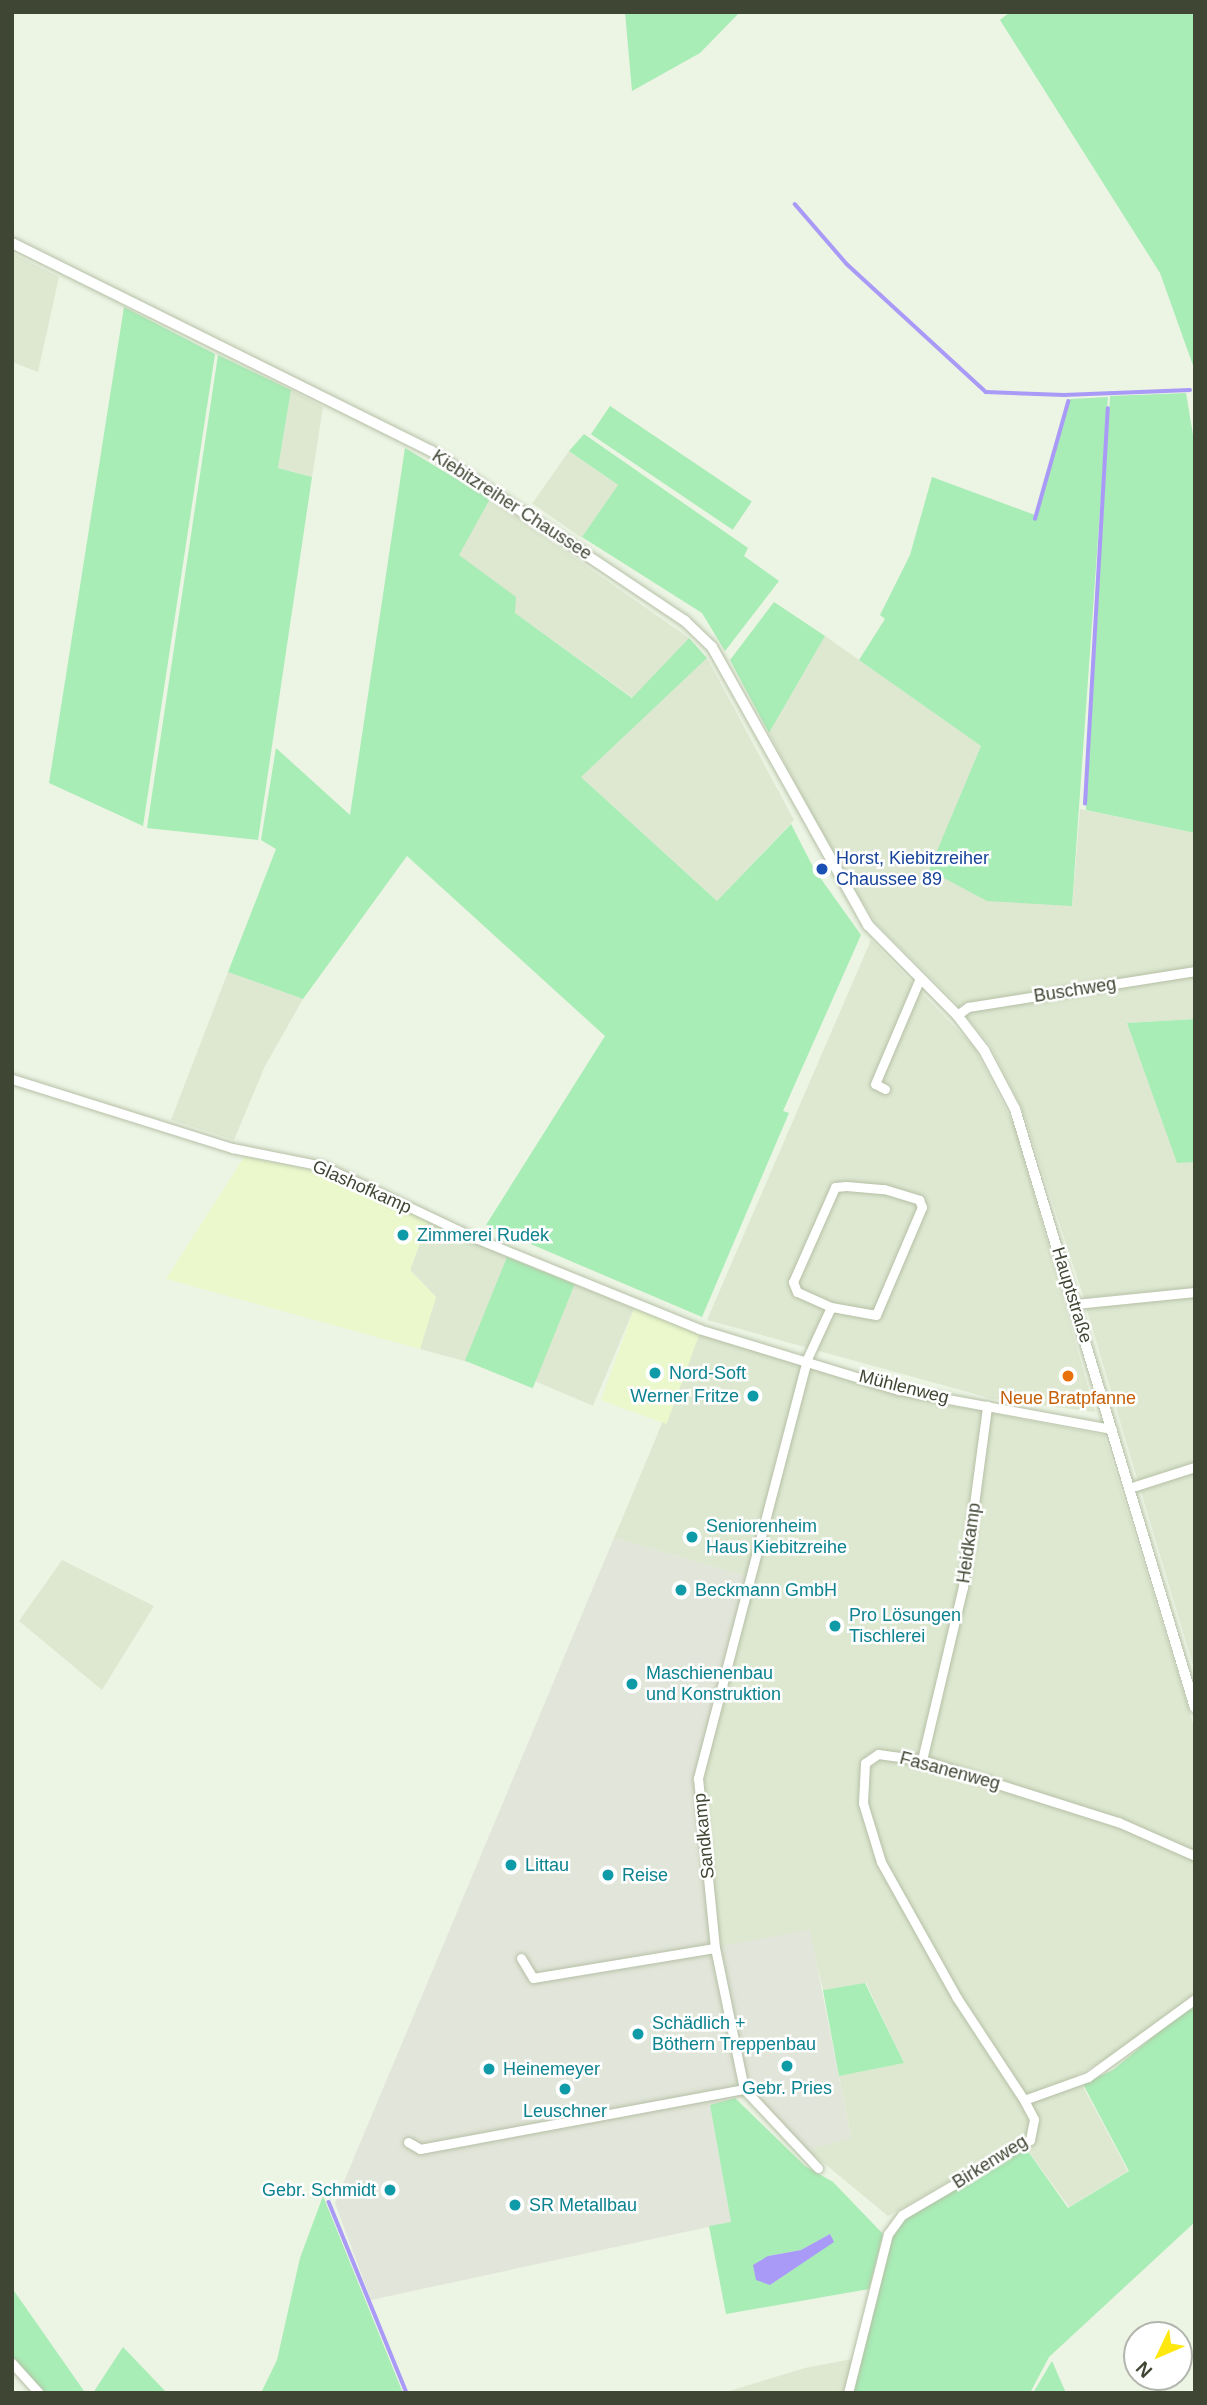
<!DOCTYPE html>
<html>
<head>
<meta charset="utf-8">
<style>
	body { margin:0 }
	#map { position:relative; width:1207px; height:2405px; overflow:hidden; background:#ecf4e4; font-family:Helvetica,sans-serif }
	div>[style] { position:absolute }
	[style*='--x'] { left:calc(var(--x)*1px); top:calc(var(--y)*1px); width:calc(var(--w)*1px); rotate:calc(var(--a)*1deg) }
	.residential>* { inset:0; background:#dee8d1; transform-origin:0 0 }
	.commercial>* { inset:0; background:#eaf8cc; transform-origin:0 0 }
	.industrial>* { inset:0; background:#e2e5d9 }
	.green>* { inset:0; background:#a8ecb6; transform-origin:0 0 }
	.water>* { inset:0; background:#a99af7 }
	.stream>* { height:3.5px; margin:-1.75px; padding:0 1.75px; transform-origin:1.75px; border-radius:1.75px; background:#a99af7 }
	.roads { filter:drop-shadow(0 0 2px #b5c0a6) drop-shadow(0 0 2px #b5c0a6) }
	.minor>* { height:9px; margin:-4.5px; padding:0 4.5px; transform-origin:4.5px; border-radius:4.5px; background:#fff }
	.tertiary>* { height:10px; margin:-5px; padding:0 5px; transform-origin:5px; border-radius:5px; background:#fff }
	.dots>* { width:19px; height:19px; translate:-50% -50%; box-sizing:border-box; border:4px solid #fff; border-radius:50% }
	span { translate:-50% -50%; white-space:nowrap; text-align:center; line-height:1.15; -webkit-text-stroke:5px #fff; paint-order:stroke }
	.street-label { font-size:18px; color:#3f4633 }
	.transit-label { font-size:18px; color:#164399 }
	.left { translate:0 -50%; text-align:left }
	.culture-label { font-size:18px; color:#0d838f }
	.right { translate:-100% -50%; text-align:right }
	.food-label { font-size:18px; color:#c56008 }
	.frame { position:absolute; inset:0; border:14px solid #3f4633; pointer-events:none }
	.north { position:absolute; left:1123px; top:2321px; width:70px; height:70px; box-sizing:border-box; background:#fff; border:2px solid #b2b5ad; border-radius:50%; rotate:226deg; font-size:19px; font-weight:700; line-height:28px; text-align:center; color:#3f4633 }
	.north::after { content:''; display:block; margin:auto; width:24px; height:32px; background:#ffe80f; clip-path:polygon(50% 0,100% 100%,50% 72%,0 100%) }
</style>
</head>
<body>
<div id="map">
	<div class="residential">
		<div style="clip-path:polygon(12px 253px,59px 277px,38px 372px,12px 362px)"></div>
		<div style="clip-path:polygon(291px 390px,323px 407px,312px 477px,278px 468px)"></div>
		<div style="left:569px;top:451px;width:60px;height:64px;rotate:35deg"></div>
		<div style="clip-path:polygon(490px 499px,689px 638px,633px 698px,515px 613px,458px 555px)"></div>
		<div style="clip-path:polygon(825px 636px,981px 746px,930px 870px,1072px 906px,1080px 809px,1195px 833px,1195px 1019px,1127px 1023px,1177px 1162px,1195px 1162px,1195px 1288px,1084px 1298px,1021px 1106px,990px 1045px,955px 1002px,876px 923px,834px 857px,769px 733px)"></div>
		<div style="clip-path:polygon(707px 658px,794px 820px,717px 901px,580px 776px)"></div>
		<div style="clip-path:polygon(871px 940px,974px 1047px,1015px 1127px,1095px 1412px,993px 1399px,707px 1320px)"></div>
		<div style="clip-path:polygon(228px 972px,303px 999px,265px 1066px,234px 1140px,171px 1120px)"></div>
		<div style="clip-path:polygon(428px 1221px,507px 1257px,468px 1362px,420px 1349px,436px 1297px,410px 1270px)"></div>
		<div style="left:575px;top:1284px;width:64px;height:105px;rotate:23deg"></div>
		<div style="clip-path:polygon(1195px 1297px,1195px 1672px,1086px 1307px)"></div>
		<div style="clip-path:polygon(700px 1333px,898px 1395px,1104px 1435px,1195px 1730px,1195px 1993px,1121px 2050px,1077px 2075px,1128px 2171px,1069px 2207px,1020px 2140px,888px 2216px,808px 2150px,851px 2137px,839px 2076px,904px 2063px,866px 1983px,823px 1990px,809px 1931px,721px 1947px,702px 1776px,753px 1578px,614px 1538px)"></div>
		<div style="clip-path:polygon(62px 1560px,154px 1606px,102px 1690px,19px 1621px)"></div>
		<div style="clip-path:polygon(852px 2359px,844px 2393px,723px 2393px,805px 2368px)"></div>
	</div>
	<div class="commercial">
		<div style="clip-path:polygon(244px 1157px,321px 1172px,428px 1221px,410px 1270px,436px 1297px,420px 1349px,166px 1279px)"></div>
		<div style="left:634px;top:1309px;width:70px;height:97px;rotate:20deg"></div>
	</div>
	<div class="industrial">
		<div style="clip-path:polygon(614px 1538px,753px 1578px,702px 1776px,721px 1946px,810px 1930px,851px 2138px,808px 2150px,753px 2094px,710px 2105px,731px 2222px,371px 2300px,335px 2203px)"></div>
	</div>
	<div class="green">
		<div style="clip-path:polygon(625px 12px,740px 12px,700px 53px,632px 91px)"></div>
		<div style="clip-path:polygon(1010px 12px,1195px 12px,1195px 371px,1160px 273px,1000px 20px)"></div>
		<div style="clip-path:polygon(124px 307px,215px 354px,143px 826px,49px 783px)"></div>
		<div style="clip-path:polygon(218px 355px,291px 390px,278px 468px,312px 477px,258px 840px,147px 828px)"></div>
		<div style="clip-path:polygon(1186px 393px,1195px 447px,1195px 833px,1086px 810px,1110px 396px)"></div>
		<div style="clip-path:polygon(1108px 397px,1072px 906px,987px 901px,929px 870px,981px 746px,859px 660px,885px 619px,880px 615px,910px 555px,932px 477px,1035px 515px,1035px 520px,1070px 399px)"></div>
		<div style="left:610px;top:406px;width:171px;height:34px;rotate:34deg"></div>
		<div style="clip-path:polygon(584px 434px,748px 548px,744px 556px,779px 581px,725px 651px,702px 613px,582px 537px,618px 485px,569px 451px)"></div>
		<div style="clip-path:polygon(405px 448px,490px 499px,459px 555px,516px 597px,515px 613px,632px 698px,689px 638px,707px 658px,581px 777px,717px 901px,791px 824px,814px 869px,861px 935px,783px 1111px,789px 1113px,702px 1317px,486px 1225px,605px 1036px,407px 856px,303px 999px,228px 972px,276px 849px,261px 840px,276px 748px,350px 815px)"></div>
		<div style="clip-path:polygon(774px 602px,825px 636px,769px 733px,730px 660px)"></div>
		<div style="clip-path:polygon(1195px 1019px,1195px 1162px,1177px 1163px,1127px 1023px)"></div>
		<div style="left:507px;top:1257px;width:73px;height:112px;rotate:22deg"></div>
		<div style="clip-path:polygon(865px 1983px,904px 2063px,839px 2076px,823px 1990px)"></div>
		<div style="clip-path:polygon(1195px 2002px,1195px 2222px,1049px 2357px,1030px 2393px,852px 2393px,891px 2235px,905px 2218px,1025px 2147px,1068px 2208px,1129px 2171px,1083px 2084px,1113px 2070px)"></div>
		<div style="clip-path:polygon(evenodd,735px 2098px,805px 2166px,833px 2182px,883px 2234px,869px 2289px,726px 2314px,709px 2226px,731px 2222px,710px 2105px,735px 2098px,830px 2234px,833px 2242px,770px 2285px,768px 2256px,801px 2250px,830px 2234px)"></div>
		<div style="clip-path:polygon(323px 2196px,403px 2393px,261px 2393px,277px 2360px,300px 2258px)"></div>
		<div style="clip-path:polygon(12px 2288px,84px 2391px,81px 2393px,45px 2393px,12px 2357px)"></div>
		<div style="clip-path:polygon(123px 2347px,167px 2393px,93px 2393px)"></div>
		<div style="clip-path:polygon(1052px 2361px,1066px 2393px,1033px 2393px)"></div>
	</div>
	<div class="water">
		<div style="clip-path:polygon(830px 2234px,834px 2242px,770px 2285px,756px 2280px,753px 2265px,768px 2256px,801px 2250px)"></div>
	</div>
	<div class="stream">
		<div style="--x:795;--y:204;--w:79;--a:49.1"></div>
		<div style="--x:847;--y:264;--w:189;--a:42.6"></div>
		<div style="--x:986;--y:392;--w:78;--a:2.2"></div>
		<div style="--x:1064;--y:395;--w:126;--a:-2.3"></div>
		<div style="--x:1035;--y:519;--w:122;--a:-74.2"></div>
		<div style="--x:1085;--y:804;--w:396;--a:-86.7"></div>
		<div style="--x:329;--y:2202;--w:206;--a:67.8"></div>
	</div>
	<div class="roads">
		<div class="minor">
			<div style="--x:957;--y:1015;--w:14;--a:-36"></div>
			<div style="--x:968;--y:1007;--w:230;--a:-9"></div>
			<div style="--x:12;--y:1079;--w:231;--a:17.4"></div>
			<div style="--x:232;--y:1148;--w:93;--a:11.2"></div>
			<div style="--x:323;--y:1166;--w:161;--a:25.4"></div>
			<div style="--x:468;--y:1235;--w:249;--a:22.1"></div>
			<div style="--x:699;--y:1329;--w:209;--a:17"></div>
			<div style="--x:899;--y:1390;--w:216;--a:10.4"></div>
			<div style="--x:885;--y:1089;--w:11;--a:-153"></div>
			<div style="--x:875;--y:1084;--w:115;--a:-67"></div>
			<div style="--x:846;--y:1186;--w:38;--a:5"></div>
			<div style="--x:884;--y:1189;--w:37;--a:17"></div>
			<div style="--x:919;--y:1200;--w:8;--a:67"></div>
			<div style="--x:922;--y:1207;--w:117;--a:113.1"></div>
			<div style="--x:876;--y:1315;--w:46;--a:-169.9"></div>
			<div style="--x:831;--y:1307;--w:37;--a:-156"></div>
			<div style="--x:797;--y:1292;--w:11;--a:-112"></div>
			<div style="--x:793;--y:1282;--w:104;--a:-66.1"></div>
			<div style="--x:835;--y:1187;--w:11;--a:-5"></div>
			<div style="--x:1075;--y:1304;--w:121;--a:-5.7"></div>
			<div style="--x:1129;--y:1488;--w:69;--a:-17.7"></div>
			<div style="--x:922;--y:1760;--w:178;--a:-76.7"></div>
			<div style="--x:963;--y:1587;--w:183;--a:-82.4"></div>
			<div style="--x:521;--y:1958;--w:23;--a:59"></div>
			<div style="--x:533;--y:1978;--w:184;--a:-9.4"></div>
			<div style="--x:1024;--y:2100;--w:122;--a:-123.3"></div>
			<div style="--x:957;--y:1998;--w:156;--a:-119.2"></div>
			<div style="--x:881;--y:1862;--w:62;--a:-107"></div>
			<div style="--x:863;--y:1803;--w:40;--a:-87.1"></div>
			<div style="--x:865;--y:1763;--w:16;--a:-35"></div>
			<div style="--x:878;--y:1754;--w:44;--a:7.8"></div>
			<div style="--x:922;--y:1760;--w:206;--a:17.6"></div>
			<div style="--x:1118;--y:1822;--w:84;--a:23.8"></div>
			<div style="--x:408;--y:2142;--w:14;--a:30"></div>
			<div style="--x:420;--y:2149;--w:330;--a:-10.5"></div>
			<div style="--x:818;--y:2168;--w:108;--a:-133.1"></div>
			<div style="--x:744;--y:2089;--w:144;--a:-101.6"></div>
			<div style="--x:715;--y:1948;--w:171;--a:-95.7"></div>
			<div style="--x:698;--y:1778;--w:433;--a:-75.4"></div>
			<div style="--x:807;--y:1359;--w:57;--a:-65.2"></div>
			<div style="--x:12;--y:2363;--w:40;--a:48"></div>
			<div style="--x:848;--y:2393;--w:164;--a:-75.9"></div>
			<div style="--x:888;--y:2234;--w:24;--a:-54"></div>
			<div style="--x:902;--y:2215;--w:148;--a:-30.4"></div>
			<div style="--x:1030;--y:2140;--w:21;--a:-79"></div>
			<div style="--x:1034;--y:2119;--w:21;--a:-118"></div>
			<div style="--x:1024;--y:2100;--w:68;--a:-19.8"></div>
			<div style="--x:1088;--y:2077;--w:132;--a:-36.1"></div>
		</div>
		<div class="tertiary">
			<div style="--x:12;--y:243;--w:468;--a:26.4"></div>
			<div style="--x:431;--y:451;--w:306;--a:33.8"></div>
			<div style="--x:685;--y:621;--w:37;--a:44"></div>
			<div style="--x:712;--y:647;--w:319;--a:60.7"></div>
			<div style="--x:868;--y:925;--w:127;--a:45.3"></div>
			<div style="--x:957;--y:1015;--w:44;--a:52.4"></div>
			<div style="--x:984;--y:1050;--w:67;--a:62.3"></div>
			<div style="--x:1015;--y:1109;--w:625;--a:73.27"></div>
		</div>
	</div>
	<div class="dots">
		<div style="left:822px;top:869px;background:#1a4fb4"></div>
		<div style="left:403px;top:1235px;background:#0f9aa8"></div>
		<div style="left:655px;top:1373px;background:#0f9aa8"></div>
		<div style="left:1068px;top:1376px;background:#e8710a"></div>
		<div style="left:753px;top:1396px;background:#0f9aa8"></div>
		<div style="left:692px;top:1537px;background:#0f9aa8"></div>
		<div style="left:681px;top:1590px;background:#0f9aa8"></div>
		<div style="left:835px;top:1626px;background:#0f9aa8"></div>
		<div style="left:632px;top:1684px;background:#0f9aa8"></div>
		<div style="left:511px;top:1865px;background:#0f9aa8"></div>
		<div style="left:608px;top:1875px;background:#0f9aa8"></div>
		<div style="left:638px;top:2034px;background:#0f9aa8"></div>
		<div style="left:787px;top:2066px;background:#0f9aa8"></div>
		<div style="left:489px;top:2069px;background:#0f9aa8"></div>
		<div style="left:565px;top:2089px;background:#0f9aa8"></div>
		<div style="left:390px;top:2190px;background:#0f9aa8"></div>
		<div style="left:515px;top:2205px;background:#0f9aa8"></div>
	</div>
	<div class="street-label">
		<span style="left:512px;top:505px;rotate:33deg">Kiebitzreiher Chaussee</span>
		<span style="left:1075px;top:990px;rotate:-9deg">Buschweg</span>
		<span style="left:362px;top:1187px;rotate:24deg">Glashofkamp</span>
		<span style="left:1072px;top:1295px;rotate:73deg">Hauptstraße</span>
		<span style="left:904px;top:1387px;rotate:14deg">Mühlenweg</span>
		<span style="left:969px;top:1543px;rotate:-82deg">Heidkamp</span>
		<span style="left:950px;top:1771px;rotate:15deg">Fasanenweg</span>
		<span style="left:704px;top:1836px;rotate:-96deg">Sandkamp</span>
		<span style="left:990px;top:2162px;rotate:-32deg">Birkenweg</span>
	</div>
	<div class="transit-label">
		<span class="left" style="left:836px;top:869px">Horst, Kiebitzreiher<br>Chaussee 89</span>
	</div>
	<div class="culture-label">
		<span class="left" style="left:417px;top:1235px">Zimmerei Rudek</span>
		<span class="left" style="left:669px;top:1373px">Nord-Soft</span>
		<span class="right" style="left:739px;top:1396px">Werner Fritze</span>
		<span class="left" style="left:706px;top:1537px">Seniorenheim<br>Haus Kiebitzreihe</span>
		<span class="left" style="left:695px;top:1590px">Beckmann GmbH</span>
		<span class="left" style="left:849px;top:1626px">Pro Lösungen<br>Tischlerei</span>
		<span class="left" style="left:646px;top:1684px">Maschienenbau<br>und Konstruktion</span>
		<span class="left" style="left:525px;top:1865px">Littau</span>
		<span class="left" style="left:622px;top:1875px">Reise</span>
		<span class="left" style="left:652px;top:2034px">Schädlich +<br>Böthern Treppenbau</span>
		<span class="left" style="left:503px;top:2069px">Heinemeyer</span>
		<span style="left:787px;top:2088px">Gebr. Pries</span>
		<span style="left:565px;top:2111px">Leuschner</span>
		<span class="right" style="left:376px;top:2190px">Gebr. Schmidt</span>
		<span class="left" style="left:529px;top:2205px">SR Metallbau</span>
	</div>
	<div class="food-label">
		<span style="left:1068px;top:1398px">Neue Bratpfanne</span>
	</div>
	<div class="frame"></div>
	<div class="north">N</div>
</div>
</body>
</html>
